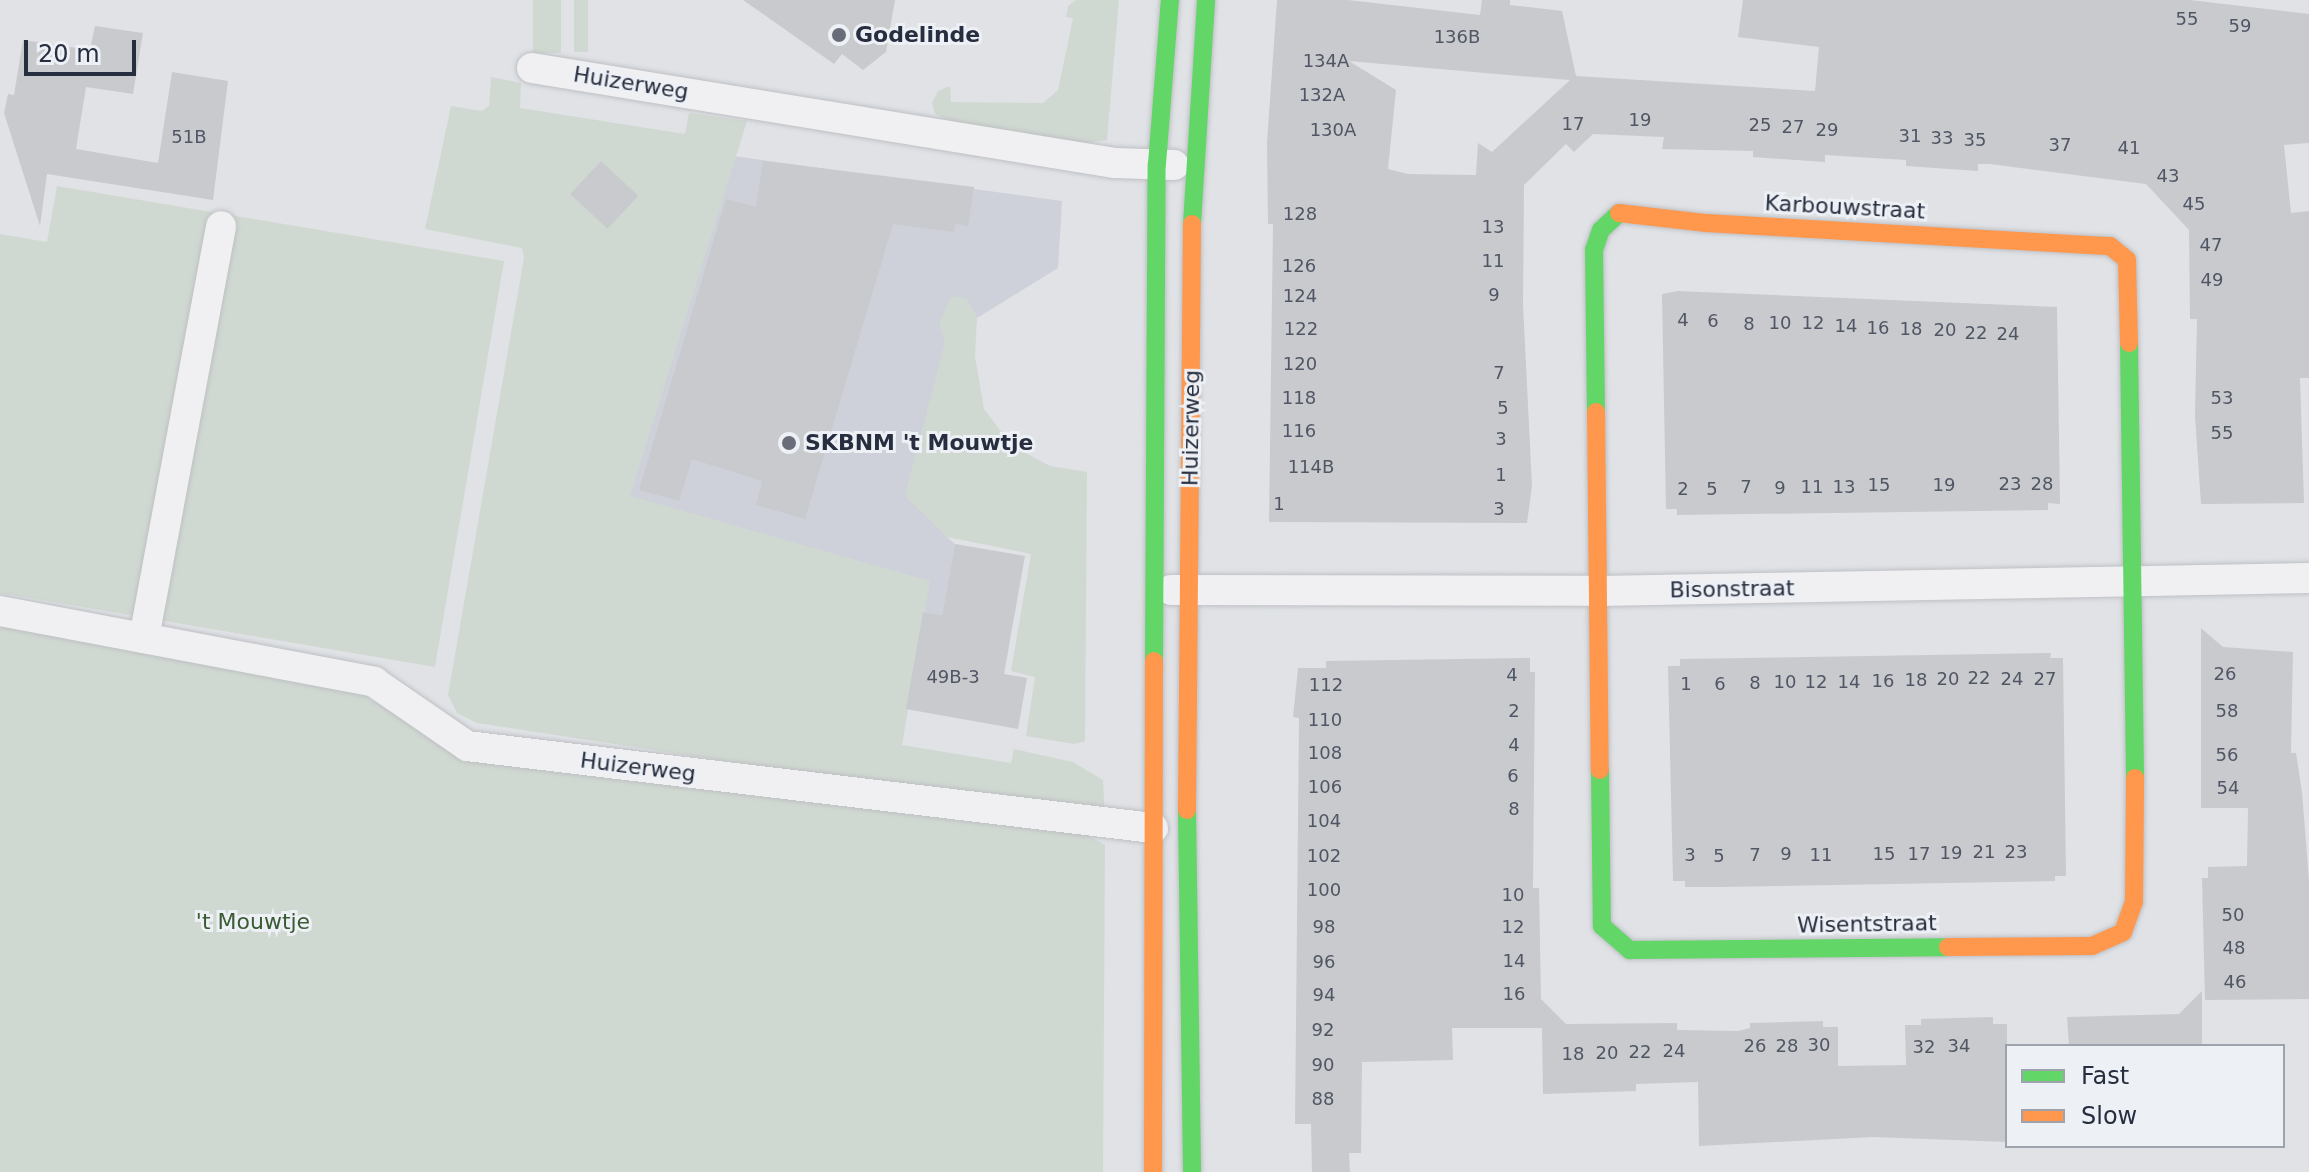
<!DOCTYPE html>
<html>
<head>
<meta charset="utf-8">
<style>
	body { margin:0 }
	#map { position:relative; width:2309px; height:1172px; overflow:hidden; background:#e0e2e6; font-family:"DejaVu Sans",sans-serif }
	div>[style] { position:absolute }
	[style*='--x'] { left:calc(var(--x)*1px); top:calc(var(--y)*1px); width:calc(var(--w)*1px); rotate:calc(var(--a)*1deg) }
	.built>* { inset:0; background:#ced1d9 }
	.green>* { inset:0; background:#d0d9d1; transform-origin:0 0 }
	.building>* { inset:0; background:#c8cace; transform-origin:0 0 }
	.roads { filter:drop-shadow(0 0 2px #bec0c4) drop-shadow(0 0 2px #bec0c4) }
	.street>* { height:30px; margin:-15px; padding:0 15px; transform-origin:15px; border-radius:15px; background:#f0f0f2 }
	.fast>* { height:18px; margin:-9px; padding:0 9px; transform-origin:9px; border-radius:9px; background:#63d668 }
	.slow>* { height:18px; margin:-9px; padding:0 9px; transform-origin:9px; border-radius:9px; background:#ff974d }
	.dots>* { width:22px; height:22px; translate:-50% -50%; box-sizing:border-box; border:4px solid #edf0f5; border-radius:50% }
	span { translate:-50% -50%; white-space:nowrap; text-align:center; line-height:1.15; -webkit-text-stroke:6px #edf0f5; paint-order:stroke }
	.number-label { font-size:18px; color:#505664 }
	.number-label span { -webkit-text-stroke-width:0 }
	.poi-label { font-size:22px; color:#272e3f; font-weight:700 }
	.left { translate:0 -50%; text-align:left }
	.street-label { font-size:22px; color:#272e3f }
	.park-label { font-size:22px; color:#3a5b34 }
	.legend { position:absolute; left:2005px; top:1044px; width:280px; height:104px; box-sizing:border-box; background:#edf0f5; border:2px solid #9ea2ac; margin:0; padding:10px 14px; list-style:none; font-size:24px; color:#272e3f }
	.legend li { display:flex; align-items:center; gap:16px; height:40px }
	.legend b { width:40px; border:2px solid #9ea2ac }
	.scale { position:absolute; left:24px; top:40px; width:112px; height:36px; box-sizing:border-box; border:4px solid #272e3f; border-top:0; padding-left:10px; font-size:24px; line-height:28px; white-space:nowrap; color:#272e3f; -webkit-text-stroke:6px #edf0f5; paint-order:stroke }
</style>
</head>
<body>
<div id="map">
	<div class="built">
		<div style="clip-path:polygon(719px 154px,1062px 201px,1058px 268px,977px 318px,947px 537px,955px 544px,942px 615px,923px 612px,905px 724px,562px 688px)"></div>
	</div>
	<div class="green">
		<div style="left:533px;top:0;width:28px;height:53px"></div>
		<div style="left:574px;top:0;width:14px;height:52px"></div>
		<div style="clip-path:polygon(1076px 0,1119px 0,1107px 140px,1086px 143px,959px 125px,935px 114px,932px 103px,938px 91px,950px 86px,951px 102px,1043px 103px,1058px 90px,1073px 18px,1066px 17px,1068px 6px)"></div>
		<div style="clip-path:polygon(491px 77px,521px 83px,520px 108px,685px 134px,689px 113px,747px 121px,630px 496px,930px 581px,902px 745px,1011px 763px,1014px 749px,1073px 762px,1103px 780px,1105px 819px,477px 723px,457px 713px,448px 695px,524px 258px,522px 248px,425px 229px,451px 106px,482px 111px,489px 106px)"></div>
		<div style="clip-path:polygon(57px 186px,504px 261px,435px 667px,0 593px,0 234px,47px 242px)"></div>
		<div style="clip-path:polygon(952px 296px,967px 299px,977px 317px,975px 356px,984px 409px,1011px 445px,1050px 466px,1087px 472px,1085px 741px,1074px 744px,1026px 736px,1035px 677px,1011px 671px,1031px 554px,947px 537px,905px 496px,945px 342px,939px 324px)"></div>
		<div style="clip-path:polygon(0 624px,361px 694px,430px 734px,1086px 834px,1105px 845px,1103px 1172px,0 1172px)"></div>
	</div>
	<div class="building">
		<div style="clip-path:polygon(743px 0,895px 0,886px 52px,863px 70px,842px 54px,834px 64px)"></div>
		<div style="clip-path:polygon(evenodd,1277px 0,1348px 0,1480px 15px,1482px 0,1510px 0,1510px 5px,1562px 11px,1576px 76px,1815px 91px,1819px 47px,1738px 37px,1743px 0,2190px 0,2309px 14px,2309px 143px,2284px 145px,2291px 213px,2309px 211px,2309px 378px,2300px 378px,2304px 503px,2201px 504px,2195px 416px,2197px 319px,2190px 319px,2189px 230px,2146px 184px,1990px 164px,1978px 164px,1978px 171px,1906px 166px,1906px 160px,1825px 155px,1825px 162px,1753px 157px,1753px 151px,1662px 149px,1664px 137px,1593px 134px,1574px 152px,1566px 144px,1524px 185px,1523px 305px,1532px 486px,1527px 523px,1269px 522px,1273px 224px,1268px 224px,1267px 142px,1277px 0,1349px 61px,1485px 73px,1570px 80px,1492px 152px,1478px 143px,1476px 175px,1408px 174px,1388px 169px,1396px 90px,1349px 61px)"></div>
		<div style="clip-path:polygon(95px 26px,143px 33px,133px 94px,86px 87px,76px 149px,158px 163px,172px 72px,228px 81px,213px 200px,47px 174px,40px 226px,4px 113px,8px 94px,14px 95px,23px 40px,90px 50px)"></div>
		<div style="left:601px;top:161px;width:51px;height:45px;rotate:43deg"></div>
		<div style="clip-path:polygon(763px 161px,974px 187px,968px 226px,955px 224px,954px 232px,893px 224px,805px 519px,756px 505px,762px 481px,692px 459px,679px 501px,639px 490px,726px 199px,756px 207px)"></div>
		<div style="clip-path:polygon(1678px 291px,2057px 307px,2060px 504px,2048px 503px,2048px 510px,1677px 515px,1677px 509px,1666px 509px,1662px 294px)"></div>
		<div style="clip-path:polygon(955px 544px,1025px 556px,1004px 674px,1027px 678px,1018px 729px,906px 709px,923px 612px,942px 615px)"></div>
		<div style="clip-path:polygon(2201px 628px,2223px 647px,2293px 652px,2291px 753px,2296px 753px,2302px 792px,2309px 881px,2309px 999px,2205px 1000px,2202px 878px,2208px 878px,2208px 867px,2247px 866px,2248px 808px,2201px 808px)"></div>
		<div style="clip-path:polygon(2051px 653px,2050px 658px,2063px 658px,2066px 876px,2055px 876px,2055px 881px,1720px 887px,1685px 887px,1685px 881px,1673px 881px,1668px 666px,1680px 666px,1680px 659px)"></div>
		<div style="clip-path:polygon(1530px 658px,1530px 672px,1535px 672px,1533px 888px,1539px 888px,1541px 999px,1566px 1024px,1677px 1023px,1677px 1030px,1738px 1031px,1750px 1028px,1750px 1023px,1823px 1021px,1823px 1027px,1838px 1027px,1838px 1066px,1906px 1065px,1905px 1025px,1921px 1025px,1921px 1019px,1993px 1017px,1993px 1024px,2007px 1024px,2007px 1142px,1873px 1137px,1699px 1146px,1698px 1082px,1636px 1084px,1636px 1091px,1543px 1094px,1542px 1028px,1452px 1028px,1453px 1060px,1362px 1062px,1361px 1153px,1349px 1153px,1350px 1172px,1312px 1172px,1311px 1124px,1295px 1124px,1299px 718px,1293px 717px,1298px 668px,1326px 668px,1326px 661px)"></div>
		<div style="clip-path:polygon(2202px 991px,2202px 1046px,2069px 1046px,2067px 1017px,2179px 1014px)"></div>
	</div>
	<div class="roads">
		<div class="street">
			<div style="--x:532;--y:68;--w:591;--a:9.26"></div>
			<div style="--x:1115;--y:163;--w:59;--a:1.9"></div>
			<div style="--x:1171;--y:590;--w:428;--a:0.1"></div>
			<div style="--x:1599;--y:591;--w:710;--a:-1.05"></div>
			<div style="--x:0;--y:611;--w:381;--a:10.7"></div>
			<div style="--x:374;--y:682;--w:113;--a:34.5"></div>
			<div style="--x:467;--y:746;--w:691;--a:6.82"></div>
			<div style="--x:144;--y:638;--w:419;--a:-79.4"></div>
		</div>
		<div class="fast">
			<div style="--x:1192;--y:224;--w:224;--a:-86.4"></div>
			<div style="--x:2129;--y:343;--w:435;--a:89.2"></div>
			<div style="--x:1596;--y:412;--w:162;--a:-90.7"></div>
			<div style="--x:1594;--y:250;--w:21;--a:-71"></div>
			<div style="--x:1601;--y:230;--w:25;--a:-43"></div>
			<div style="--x:1154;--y:661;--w:497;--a:-89.7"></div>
			<div style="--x:1157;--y:164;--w:165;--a:-85.5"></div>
			<div style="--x:1600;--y:770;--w:156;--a:89.3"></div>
			<div style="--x:1602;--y:926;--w:37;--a:41"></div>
			<div style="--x:1630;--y:950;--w:318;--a:-0.5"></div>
			<div style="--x:1187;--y:810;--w:362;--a:89.2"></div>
		</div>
		<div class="slow">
			<div style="--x:1619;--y:213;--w:88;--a:6.6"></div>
			<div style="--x:1706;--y:223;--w:405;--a:3.3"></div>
			<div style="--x:2110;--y:246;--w:22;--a:39"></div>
			<div style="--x:2127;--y:260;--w:83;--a:88.6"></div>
			<div style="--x:1596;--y:412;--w:358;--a:89.4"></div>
			<div style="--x:1187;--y:810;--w:586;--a:-89.51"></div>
			<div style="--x:1948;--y:947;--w:144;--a:-0.4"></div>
			<div style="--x:2092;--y:946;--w:34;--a:-24"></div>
			<div style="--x:2123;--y:932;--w:32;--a:-70"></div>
			<div style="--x:2134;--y:902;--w:124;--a:-89.5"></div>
			<div style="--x:1153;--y:1172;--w:511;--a:-89.89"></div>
		</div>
	</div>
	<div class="dots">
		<div style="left:839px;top:35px;background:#686d79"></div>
		<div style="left:789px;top:443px;background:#686d79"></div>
	</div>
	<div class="number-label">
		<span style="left:2187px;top:19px">55</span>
		<span style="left:2240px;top:26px">59</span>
		<span style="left:1457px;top:37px">136B</span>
		<span style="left:1326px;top:61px">134A</span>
		<span style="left:1322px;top:95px">132A</span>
		<span style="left:1640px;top:120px">19</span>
		<span style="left:1573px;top:124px">17</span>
		<span style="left:1760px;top:125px">25</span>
		<span style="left:1793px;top:127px">27</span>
		<span style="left:1333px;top:130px">130A</span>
		<span style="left:1827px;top:130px">29</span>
		<span style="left:1910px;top:136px">31</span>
		<span style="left:189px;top:137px">51B</span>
		<span style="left:1942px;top:138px">33</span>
		<span style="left:1975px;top:140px">35</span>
		<span style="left:2060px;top:145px">37</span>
		<span style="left:2129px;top:148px">41</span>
		<span style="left:2168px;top:176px">43</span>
		<span style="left:2194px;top:204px">45</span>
		<span style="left:1300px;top:214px">128</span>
		<span style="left:1493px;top:227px">13</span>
		<span style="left:2211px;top:245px">47</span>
		<span style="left:1493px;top:261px">11</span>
		<span style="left:1299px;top:266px">126</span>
		<span style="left:2212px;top:280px">49</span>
		<span style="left:1494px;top:295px">9</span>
		<span style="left:1300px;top:296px">124</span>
		<span style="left:1683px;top:320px">4</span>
		<span style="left:1713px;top:321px">6</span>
		<span style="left:1780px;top:323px">10</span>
		<span style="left:1813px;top:323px">12</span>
		<span style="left:1749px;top:324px">8</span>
		<span style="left:1846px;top:326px">14</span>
		<span style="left:1878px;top:328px">16</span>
		<span style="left:1301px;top:329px">122</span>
		<span style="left:1911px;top:329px">18</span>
		<span style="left:1945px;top:330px">20</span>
		<span style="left:1976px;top:333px">22</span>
		<span style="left:2008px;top:334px">24</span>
		<span style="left:1300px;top:364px">120</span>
		<span style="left:1499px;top:373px">7</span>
		<span style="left:1299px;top:398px">118</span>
		<span style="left:2222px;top:398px">53</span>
		<span style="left:1503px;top:408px">5</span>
		<span style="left:1299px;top:431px">116</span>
		<span style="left:2222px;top:433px">55</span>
		<span style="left:1501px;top:439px">3</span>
		<span style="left:1311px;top:467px">114B</span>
		<span style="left:1501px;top:475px">1</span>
		<span style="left:2010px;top:484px">23</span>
		<span style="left:2042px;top:484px">28</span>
		<span style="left:1879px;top:485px">15</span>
		<span style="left:1944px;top:485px">19</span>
		<span style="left:1746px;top:487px">7</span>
		<span style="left:1812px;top:487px">11</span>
		<span style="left:1844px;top:487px">13</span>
		<span style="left:1780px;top:488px">9</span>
		<span style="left:1683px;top:489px">2</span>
		<span style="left:1712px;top:489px">5</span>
		<span style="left:1279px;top:504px">1</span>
		<span style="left:1499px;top:509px">3</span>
		<span style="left:2225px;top:674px">26</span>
		<span style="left:1512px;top:675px">4</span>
		<span style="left:953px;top:677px">49B-3</span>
		<span style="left:1979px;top:678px">22</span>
		<span style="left:1948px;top:679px">20</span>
		<span style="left:2012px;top:679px">24</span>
		<span style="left:2045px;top:679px">27</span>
		<span style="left:1916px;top:680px">18</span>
		<span style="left:1883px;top:681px">16</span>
		<span style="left:1785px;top:682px">10</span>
		<span style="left:1816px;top:682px">12</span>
		<span style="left:1849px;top:682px">14</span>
		<span style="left:1755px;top:683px">8</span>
		<span style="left:1686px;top:684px">1</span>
		<span style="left:1720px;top:684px">6</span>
		<span style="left:1326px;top:685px">112</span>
		<span style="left:1514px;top:711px">2</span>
		<span style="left:2227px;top:711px">58</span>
		<span style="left:1325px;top:720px">110</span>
		<span style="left:1514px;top:745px">4</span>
		<span style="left:1325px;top:753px">108</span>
		<span style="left:2227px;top:755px">56</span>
		<span style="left:1513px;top:776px">6</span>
		<span style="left:1325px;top:787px">106</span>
		<span style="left:2228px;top:788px">54</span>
		<span style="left:1514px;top:809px">8</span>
		<span style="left:1324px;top:821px">104</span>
		<span style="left:1984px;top:852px">21</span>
		<span style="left:2016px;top:852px">23</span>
		<span style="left:1951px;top:853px">19</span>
		<span style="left:1786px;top:854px">9</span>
		<span style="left:1884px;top:854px">15</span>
		<span style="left:1919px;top:854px">17</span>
		<span style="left:1690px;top:855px">3</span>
		<span style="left:1755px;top:855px">7</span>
		<span style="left:1821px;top:855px">11</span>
		<span style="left:1324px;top:856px">102</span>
		<span style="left:1719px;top:856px">5</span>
		<span style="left:1324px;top:890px">100</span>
		<span style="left:1513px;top:895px">10</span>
		<span style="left:2233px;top:915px">50</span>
		<span style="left:1324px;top:927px">98</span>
		<span style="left:1513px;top:927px">12</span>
		<span style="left:2234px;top:948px">48</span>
		<span style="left:1514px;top:961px">14</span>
		<span style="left:1324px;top:962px">96</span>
		<span style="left:2235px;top:982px">46</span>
		<span style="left:1514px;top:994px">16</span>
		<span style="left:1324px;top:995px">94</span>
		<span style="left:1323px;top:1030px">92</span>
		<span style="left:1819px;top:1045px">30</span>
		<span style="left:1755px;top:1046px">26</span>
		<span style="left:1787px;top:1046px">28</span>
		<span style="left:1959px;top:1046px">34</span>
		<span style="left:1924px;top:1047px">32</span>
		<span style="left:1674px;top:1051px">24</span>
		<span style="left:1640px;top:1052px">22</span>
		<span style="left:1607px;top:1053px">20</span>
		<span style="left:1573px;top:1054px">18</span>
		<span style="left:1323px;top:1065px">90</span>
		<span style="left:1323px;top:1099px">88</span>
	</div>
	<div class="poi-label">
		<span class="left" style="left:855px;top:35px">Godelinde</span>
		<span class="left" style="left:805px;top:443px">SKBNM 't Mouwtje</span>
	</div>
	<div class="street-label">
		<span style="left:631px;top:83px;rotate:9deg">Huizerweg</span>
		<span style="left:1845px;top:207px;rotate:3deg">Karbouwstraat</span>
		<span style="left:1191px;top:428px;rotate:-89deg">Huizerweg</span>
		<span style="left:1732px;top:589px;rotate:-1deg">Bisonstraat</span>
		<span style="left:638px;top:767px;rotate:7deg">Huizerweg</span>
		<span style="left:1867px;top:924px;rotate:-1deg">Wisentstraat</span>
	</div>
	<div class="park-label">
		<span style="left:253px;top:922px">'t Mouwtje</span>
	</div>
	<ul class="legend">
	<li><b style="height:10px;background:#63d668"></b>Fast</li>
	<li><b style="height:10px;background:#ff974d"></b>Slow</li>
	</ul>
	<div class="scale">20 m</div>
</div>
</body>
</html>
